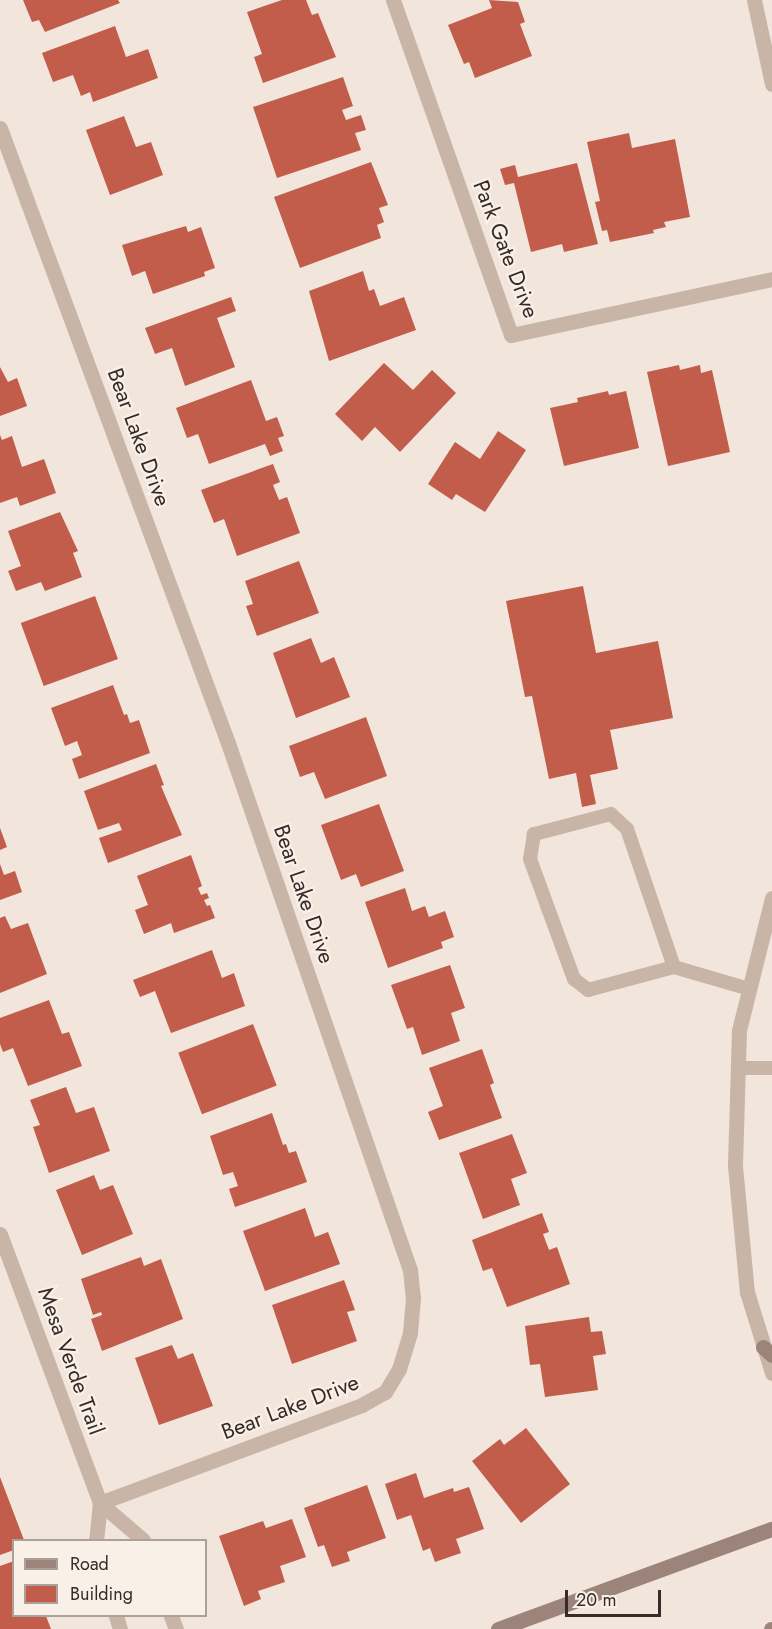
<!DOCTYPE html>
<html>
<head>
<meta charset="utf-8">
<style>
	body { margin:0 }
	#map { position:relative; width:772px; height:1629px; overflow:hidden; background:#f1e5dc; font-family:Jost,sans-serif }
	div>[style] { position:absolute }
	[style*='--x'] { left:calc(var(--x)*1px); top:calc(var(--y)*1px); width:calc(var(--w)*1px); rotate:calc(var(--a)*1deg) }
	.building>* { inset:0; background:#c15d4a; transform-origin:0 0 }
	.service>* { height:14px; margin:-7px; padding:0 7px; transform-origin:7px; border-radius:7px; background:#c9b5a8 }
	.minor>* { height:15px; margin:-7.5px; padding:0 7.5px; transform-origin:7.5px; border-radius:7.5px; background:#c9b5a8 }
	.tertiary>* { height:15px; margin:-7.5px; padding:0 7.5px; transform-origin:7.5px; border-radius:7.5px; background:#c9b5a8 }
	.secondary>* { height:15px; margin:-7.5px; padding:0 7.5px; transform-origin:7.5px; border-radius:7.5px; background:#9c847a }
	span { translate:-50% -50%; white-space:nowrap; text-align:center; line-height:1.15; -webkit-text-stroke:4.5px #f9f0e8; paint-order:stroke }
	.street-label { font-size:22px; color:#362b28 }
	.legend { position:absolute; left:12px; top:1539px; width:195px; height:78px; box-sizing:border-box; background:#f9f0e8; border:2px solid #aba19b; margin:0; padding:8px 10px; list-style:none; font-size:18px; color:#362b28 }
	.legend li { display:flex; align-items:center; gap:12px; height:30px }
	.legend b { width:30px; border:2px solid #aba19b }
	.scale { position:absolute; left:565px; top:1590px; width:96px; height:27px; box-sizing:border-box; border:3px solid #362b28; border-top:0; padding-left:8px; font-size:18px; line-height:21px; white-space:nowrap; color:#362b28; -webkit-text-stroke:4px #f9f0e8; paint-order:stroke }
</style>
</head>
<body>
<div id="map">
	<div class="building">
		<div style="clip-path:polygon(23px 0,118px 0,120px 3px,45px 32px,39px 20px,32px 22px)"></div>
		<div style="clip-path:polygon(282px 0,306px 0,312px 15px,318px 13px,336px 57px,263px 83px,254px 57px,262px 54px,247px 12px)"></div>
		<div style="clip-path:polygon(489px 0,518px 2px,525px 22px,520px 24px,532px 56px,475px 78px,469px 62px,464px 64px,448px 25px,492px 8px)"></div>
		<div style="clip-path:polygon(115px 26px,126px 57px,148px 49px,158px 78px,93px 102px,90px 92px,81px 96px,73px 75px,53px 82px,42px 53px)"></div>
		<div style="clip-path:polygon(343px 77px,353px 106px,342px 110px,346px 120px,361px 115px,366px 130px,355px 133px,361px 150px,277px 178px,253px 107px)"></div>
		<div style="clip-path:polygon(124px 116px,136px 147px,151px 142px,163px 175px,110px 195px,86px 130px)"></div>
		<div style="clip-path:polygon(629px 133px,632px 148px,675px 139px,690px 217px,664px 222px,666px 227px,653px 230px,654px 233px,610px 242px,607px 230px,602px 231px,595px 202px,600px 201px,587px 142px)"></div>
		<div style="clip-path:polygon(371px 162px,388px 205px,379px 208px,384px 222px,377px 225px,381px 238px,300px 268px,274px 197px)"></div>
		<div style="clip-path:polygon(577px 163px,598px 244px,564px 252px,562px 244px,531px 252px,514px 183px,505px 185px,500px 169px,515px 165px,518px 177px)"></div>
		<div style="clip-path:polygon(186px 226px,188px 232px,201px 227px,215px 268px,204px 272px,205px 276px,153px 294px,145px 271px,132px 276px,122px 245px)"></div>
		<div style="clip-path:polygon(363px 271px,369px 291px,374px 289px,380px 306px,404px 297px,416px 330px,329px 361px,309px 291px)"></div>
		<div style="clip-path:polygon(231px 297px,236px 311px,217px 318px,235px 367px,185px 386px,172px 348px,155px 354px,145px 328px)"></div>
		<div style="clip-path:polygon(384px 363px,413px 390px,432px 370px,456px 393px,400px 452px,375px 427px,362px 441px,335px 414px)"></div>
		<div style="clip-path:polygon(679px 365px,680px 370px,700px 365px,701px 373px,712px 370px,730px 452px,668px 466px,647px 372px)"></div>
		<div style="clip-path:polygon(0 367px,8px 382px,17px 378px,27px 406px,0 416px)"></div>
		<div style="clip-path:polygon(251px 380px,266px 421px,277px 417px,284px 436px,278px 438px,283px 451px,270px 456px,265px 444px,209px 464px,198px 434px,187px 438px,176px 408px)"></div>
		<div style="clip-path:polygon(608px 391px,609px 395px,626px 391px,639px 448px,564px 466px,550px 408px,578px 402px,577px 398px)"></div>
		<div style="clip-path:polygon(498px 431px,526px 450px,485px 512px,456px 494px,452px 500px,428px 484px,455px 442px,480px 459px)"></div>
		<div style="clip-path:polygon(0 435px,2px 440px,12px 436px,22px 467px,44px 459px,56px 493px,20px 506px,17px 497px,0 503px)"></div>
		<div style="clip-path:polygon(273px 464px,280px 482px,273px 485px,279px 500px,287px 497px,300px 533px,237px 556px,224px 519px,214px 523px,201px 490px)"></div>
		<div style="clip-path:polygon(60px 512px,78px 551px,73px 553px,82px 577px,45px 591px,41px 582px,16px 591px,8px 571px,21px 566px,8px 531px)"></div>
		<div style="clip-path:polygon(299px 561px,319px 613px,257px 636px,246px 606px,253px 604px,245px 581px)"></div>
		<div style="clip-path:polygon(583px 586px,596px 653px,658px 641px,673px 718px,610px 730px,618px 769px,590px 775px,596px 804px,582px 807px,576px 773px,549px 779px,532px 696px,525px 697px,506px 601px)"></div>
		<div style="left:95px;top:596px;width:67px;height:79px;rotate:70deg"></div>
		<div style="clip-path:polygon(311px 638px,321px 663px,334px 657px,350px 697px,296px 718px,273px 653px)"></div>
		<div style="clip-path:polygon(113px 685px,124px 715px,127px 714px,130px 723px,139px 720px,150px 753px,79px 779px,72px 759px,82px 755px,77px 741px,65px 746px,51px 708px)"></div>
		<div style="clip-path:polygon(366px 717px,387px 776px,325px 799px,314px 772px,300px 777px,289px 746px)"></div>
		<div style="clip-path:polygon(156px 764px,164px 785px,161px 786px,182px 835px,108px 863px,99px 838px,122px 830px,119px 823px,98px 830px,84px 791px)"></div>
		<div style="clip-path:polygon(379px 804px,404px 871px,361px 887px,356px 874px,341px 880px,321px 825px)"></div>
		<div style="clip-path:polygon(0 828px,7px 847px,0 850px)"></div>
		<div style="clip-path:polygon(191px 855px,202px 886px,198px 888px,201px 895px,207px 893px,209px 898px,204px 900px,207px 906px,210px 905px,215px 918px,174px 933px,171px 923px,144px 934px,135px 910px,148px 905px,137px 876px)"></div>
		<div style="clip-path:polygon(0 864px,4px 875px,15px 871px,22px 892px,0 900px)"></div>
		<div style="clip-path:polygon(405px 888px,412px 911px,425px 906px,429px 917px,445px 911px,454px 937px,441px 942px,443px 948px,388px 968px,365px 902px)"></div>
		<div style="clip-path:polygon(5px 916px,11px 929px,28px 923px,47px 974px,0 993px,0 918px)"></div>
		<div style="clip-path:polygon(212px 950px,222px 978px,234px 973px,245px 1006px,171px 1033px,155px 991px,140px 997px,133px 980px)"></div>
		<div style="clip-path:polygon(450px 965px,465px 1008px,451px 1013px,460px 1041px,422px 1055px,413px 1027px,407px 1029px,391px 985px)"></div>
		<div style="clip-path:polygon(49px 1000px,62px 1034px,69px 1032px,82px 1066px,28px 1086px,13px 1048px,3px 1052px,0 1044px,0 1018px)"></div>
		<div style="left:253px;top:1024px;width:66px;height:80px;rotate:69deg"></div>
		<div style="clip-path:polygon(482px 1049px,494px 1083px,490px 1085px,502px 1118px,439px 1140px,428px 1112px,443px 1106px,429px 1068px)"></div>
		<div style="clip-path:polygon(66px 1087px,76px 1113px,94px 1107px,110px 1151px,49px 1173px,33px 1127px,40px 1125px,30px 1100px)"></div>
		<div style="clip-path:polygon(272px 1113px,283px 1145px,286px 1144px,289px 1153px,296px 1151px,307px 1182px,235px 1207px,229px 1189px,238px 1186px,233px 1172px,223px 1175px,210px 1136px)"></div>
		<div style="clip-path:polygon(512px 1134px,527px 1173px,511px 1179px,520px 1205px,483px 1219px,459px 1153px)"></div>
		<div style="clip-path:polygon(94px 1175px,100px 1190px,113px 1185px,133px 1234px,82px 1255px,56px 1190px)"></div>
		<div style="clip-path:polygon(305px 1208px,315px 1237px,328px 1232px,340px 1264px,265px 1291px,243px 1231px)"></div>
		<div style="clip-path:polygon(542px 1213px,549px 1232px,543px 1234px,549px 1250px,557px 1247px,570px 1284px,507px 1307px,492px 1268px,483px 1271px,472px 1240px)"></div>
		<div style="clip-path:polygon(141px 1257px,144px 1266px,161px 1259px,183px 1319px,102px 1351px,91px 1319px,102px 1315px,101px 1312px,93px 1315px,81px 1279px)"></div>
		<div style="clip-path:polygon(344px 1280px,355px 1310px,347px 1312px,357px 1341px,292px 1364px,272px 1305px)"></div>
		<div style="clip-path:polygon(589px 1317px,591px 1332px,602px 1331px,606px 1354px,593px 1356px,598px 1390px,545px 1397px,540px 1364px,530px 1365px,525px 1326px)"></div>
		<div style="clip-path:polygon(172px 1345px,178px 1359px,193px 1353px,213px 1406px,159px 1425px,135px 1358px)"></div>
		<div style="clip-path:polygon(526px 1428px,570px 1484px,521px 1523px,472px 1461px,500px 1439px,504px 1445px)"></div>
		<div style="clip-path:polygon(416px 1473px,424px 1498px,453px 1488px,454px 1492px,469px 1487px,484px 1529px,456px 1539px,461px 1553px,435px 1562px,430px 1548px,423px 1551px,411px 1515px,397px 1520px,385px 1484px)"></div>
		<div style="clip-path:polygon(0 1477px,24px 1540px,14px 1540px,14px 1550px,0 1555px)"></div>
		<div style="clip-path:polygon(367px 1485px,386px 1538px,347px 1552px,350px 1561px,332px 1567px,324px 1545px,318px 1547px,304px 1508px)"></div>
		<div style="clip-path:polygon(292px 1519px,306px 1557px,280px 1566px,285px 1582px,258px 1591px,261px 1599px,244px 1606px,219px 1536px,263px 1521px,266px 1528px)"></div>
		<div style="clip-path:polygon(14px 1561px,14px 1616px,46px 1616px,51px 1629px,0 1629px,0 1566px)"></div>
	</div>
	<div class="service">
		<div style="--x:674;--y:967;--w:146;--a:-108.8"></div>
		<div style="--x:627;--y:829;--w:22;--a:-137"></div>
		<div style="--x:611;--y:814;--w:80;--a:165.4"></div>
		<div style="--x:534;--y:834;--w:25;--a:99"></div>
		<div style="--x:530;--y:859;--w:128;--a:69.9"></div>
		<div style="--x:574;--y:979;--w:18;--a:38"></div>
		<div style="--x:588;--y:990;--w:89;--a:-15"></div>
		<div style="--x:674;--y:967;--w:78;--a:16.3"></div>
		<div style="--x:738;--y:1068;--w:34;--a:0"></div>
	</div>
	<div class="minor">
		<div style="--x:393;--y:0;--w:355;--a:70.6"></div>
		<div style="--x:511;--y:335;--w:267;--a:-12.1"></div>
		<div style="--x:0;--y:128;--w:656;--a:69.66"></div>
		<div style="--x:228;--y:743;--w:558;--a:70.95"></div>
		<div style="--x:410;--y:1270;--w:28;--a:84"></div>
		<div style="--x:413;--y:1298;--w:35;--a:95"></div>
		<div style="--x:410;--y:1333;--w:38;--a:107"></div>
		<div style="--x:399;--y:1369;--w:27;--a:121"></div>
		<div style="--x:385;--y:1392;--w:26;--a:151"></div>
		<div style="--x:362;--y:1405;--w:280;--a:159.5"></div>
		<div style="--x:0;--y:1234;--w:287;--a:69.6"></div>
		<div style="--x:100;--y:1503;--w:37;--a:96"></div>
		<div style="--x:100;--y:1503;--w:57;--a:40.7"></div>
		<div style="--x:116;--y:1616;--w:14;--a:73"></div>
		<div style="--x:171;--y:1616;--w:14;--a:69"></div>
	</div>
	<div class="tertiary">
		<div style="--x:754;--y:0;--w:86;--a:77.9"></div>
		<div style="--x:772;--y:898;--w:136;--a:104"></div>
		<div style="--x:739;--y:1030;--w:136;--a:91.7"></div>
		<div style="--x:735;--y:1166;--w:127;--a:84.6"></div>
		<div style="--x:747;--y:1292;--w:85;--a:72.8"></div>
	</div>
	<div class="secondary">
		<div style="--x:763;--y:1347;--w:12;--a:42"></div>
		<div style="--x:498;--y:1629;--w:292;--a:-20.1"></div>
		<div style="--x:771;--y:1629;--w:1;--a:0"></div>
	</div>
	<div class="street-label">
		<span style="left:506px;top:249px;rotate:69deg">Park Gate Drive</span>
		<span style="left:139px;top:437px;rotate:70deg">Bear Lake Drive</span>
		<span style="left:304px;top:894px;rotate:71deg">Bear Lake Drive</span>
		<span style="left:71px;top:1361px;rotate:70deg">Mesa Verde Trail</span>
		<span style="left:290px;top:1407px;rotate:-21deg">Bear Lake Drive</span>
	</div>
	<ul class="legend">
	<li><b style="height:8px;background:#9c847a"></b>Road</li>
	<li><b style="height:16px;background:#c15d4a"></b>Building</li>
	</ul>
	<div class="scale">20 m</div>
</div>
</body>
</html>
